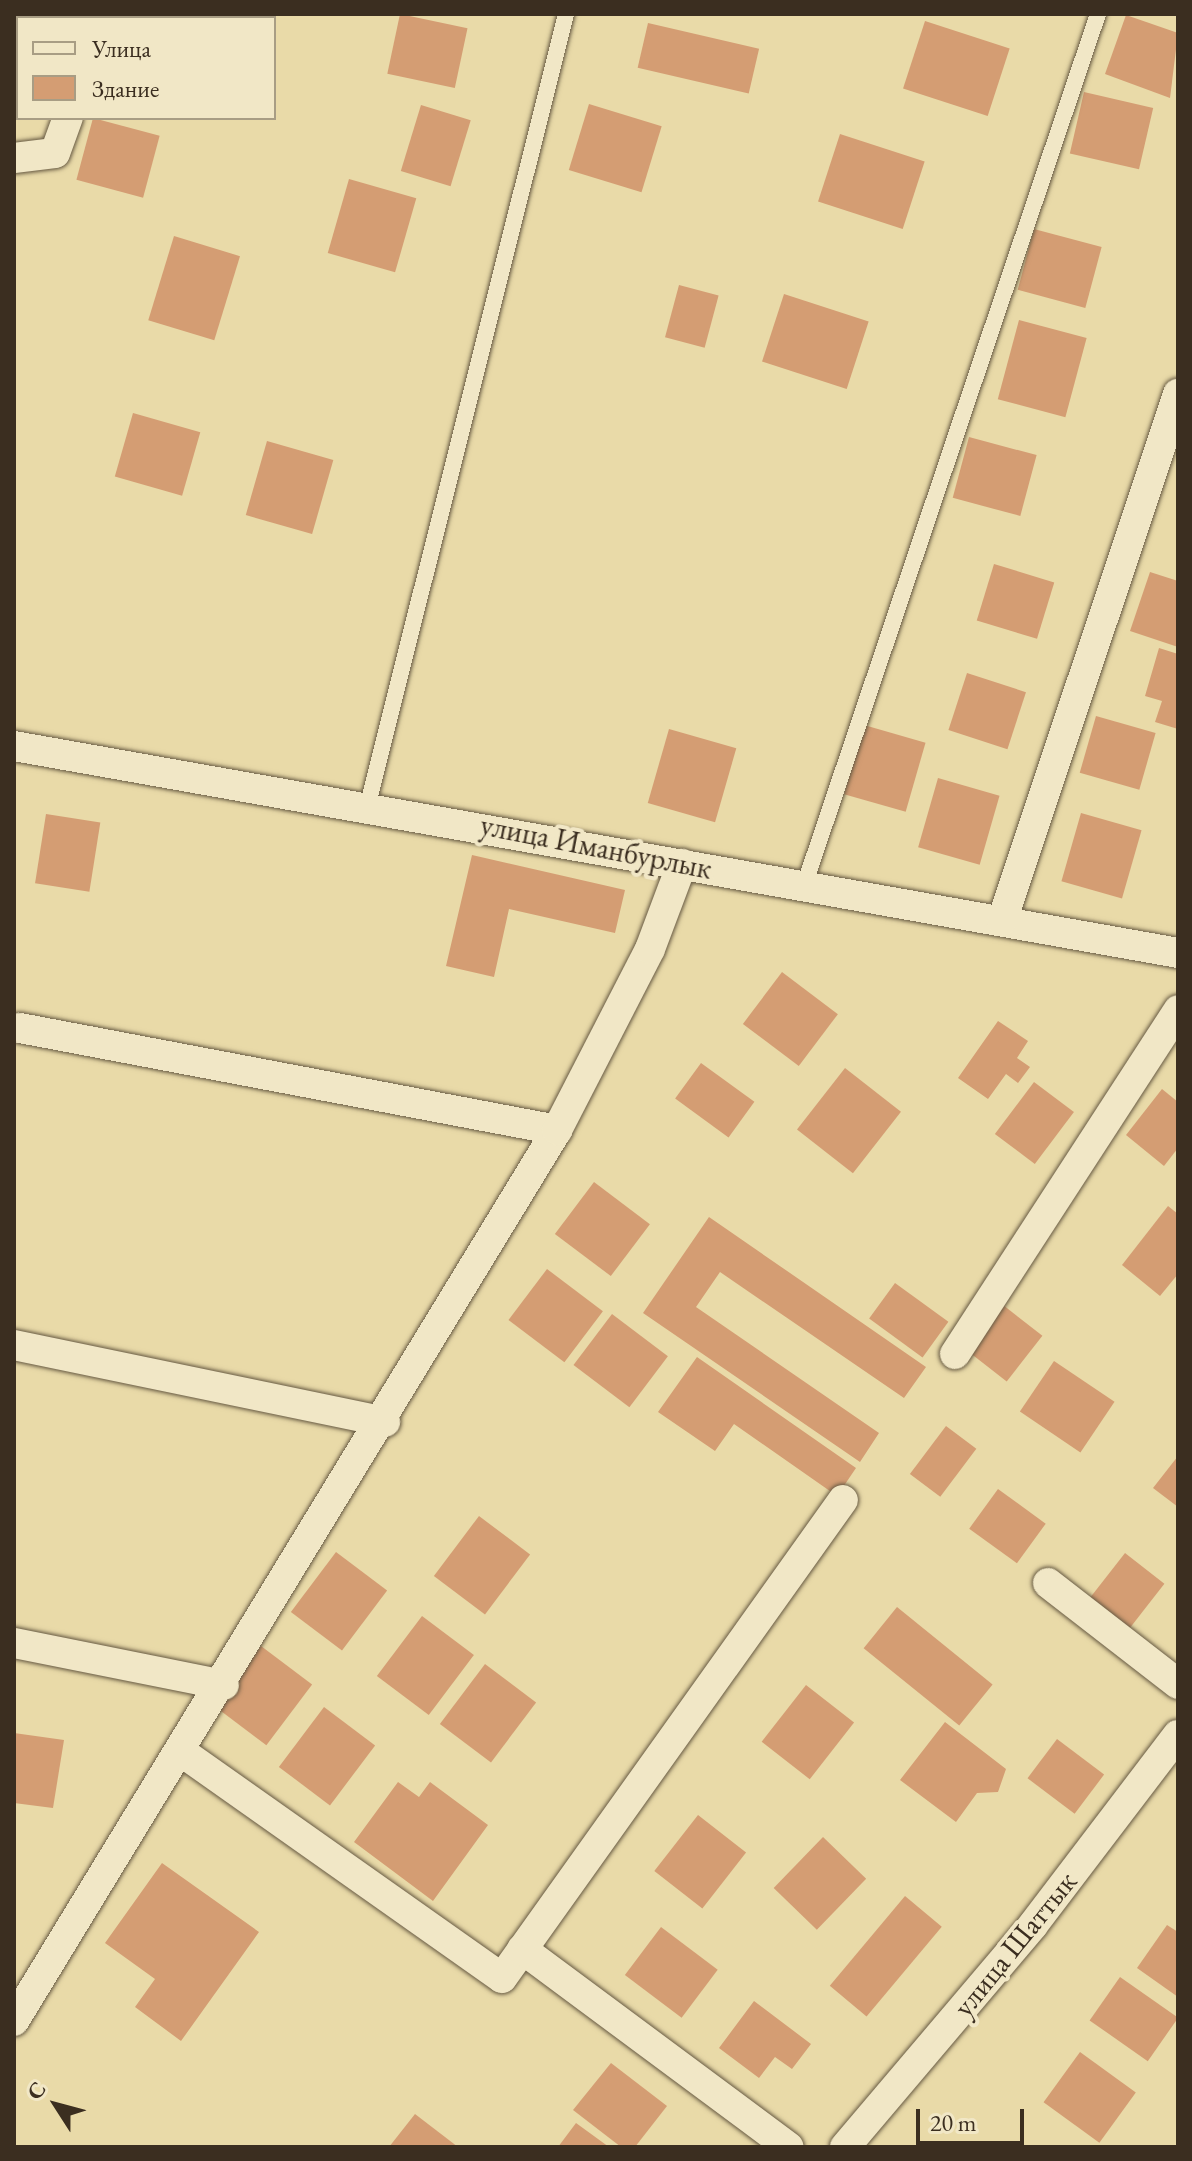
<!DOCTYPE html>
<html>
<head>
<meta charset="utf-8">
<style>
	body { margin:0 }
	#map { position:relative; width:1192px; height:2161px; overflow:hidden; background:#e9daa8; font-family:"EB Garamond",serif }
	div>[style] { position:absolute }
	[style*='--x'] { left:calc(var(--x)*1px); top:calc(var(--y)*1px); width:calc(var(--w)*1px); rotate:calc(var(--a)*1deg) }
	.building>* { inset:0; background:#d49d73; transform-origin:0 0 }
	.roads { filter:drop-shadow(0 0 2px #665942) drop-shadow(0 0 2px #665942) }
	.service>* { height:16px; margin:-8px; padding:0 8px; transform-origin:8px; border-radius:8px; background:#f1e7c6 }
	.minor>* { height:30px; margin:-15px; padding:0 15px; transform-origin:15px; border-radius:15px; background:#f1e7c6 }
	span { translate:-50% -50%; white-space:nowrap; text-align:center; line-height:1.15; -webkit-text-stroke:8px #f1e7c6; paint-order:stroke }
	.street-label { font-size:30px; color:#3b2e20 }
	.frame { position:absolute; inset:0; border:16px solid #3b2e20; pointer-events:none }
	.legend { position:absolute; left:16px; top:16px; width:260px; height:104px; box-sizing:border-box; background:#f1e7c6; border:2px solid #a89d84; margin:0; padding:10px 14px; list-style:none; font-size:24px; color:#3b2e20 }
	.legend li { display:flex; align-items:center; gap:16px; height:40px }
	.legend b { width:40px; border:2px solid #a89d84 }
	.north { position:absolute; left:16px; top:2065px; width:80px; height:80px; -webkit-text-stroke:6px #f1e7c6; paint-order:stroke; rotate:306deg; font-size:22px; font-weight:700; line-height:32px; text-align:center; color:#3b2e20 }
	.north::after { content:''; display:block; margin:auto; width:28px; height:36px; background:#3b2e20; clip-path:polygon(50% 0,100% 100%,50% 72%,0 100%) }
	.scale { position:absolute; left:916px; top:2109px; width:108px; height:36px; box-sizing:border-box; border:4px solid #3b2e20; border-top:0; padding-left:10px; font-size:24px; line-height:28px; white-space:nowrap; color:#3b2e20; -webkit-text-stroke:6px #f1e7c6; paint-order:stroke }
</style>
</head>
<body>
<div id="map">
	<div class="building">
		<div style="clip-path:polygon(118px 14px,183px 14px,117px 18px)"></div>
		<div style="left:400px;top:14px;width:69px;height:61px;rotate:12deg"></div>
		<div style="clip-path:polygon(1126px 15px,1178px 33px,1170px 98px,1105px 74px)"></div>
		<div style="left:925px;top:21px;width:89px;height:71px;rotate:18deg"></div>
		<div style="left:648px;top:23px;width:114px;height:46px;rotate:13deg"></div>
		<div style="left:1084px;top:92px;width:71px;height:63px;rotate:13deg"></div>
		<div style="left:589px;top:104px;width:76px;height:69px;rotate:17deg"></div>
		<div style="left:421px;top:105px;width:52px;height:69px;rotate:17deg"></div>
		<div style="left:93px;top:118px;width:69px;height:64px;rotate:15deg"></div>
		<div style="left:840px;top:134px;width:89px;height:71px;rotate:18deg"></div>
		<div style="left:349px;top:179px;width:70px;height:77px;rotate:16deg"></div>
		<div style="left:1034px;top:229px;width:70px;height:63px;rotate:15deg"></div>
		<div style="left:174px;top:236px;width:69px;height:88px;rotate:17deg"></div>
		<div style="left:679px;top:285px;width:41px;height:54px;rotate:15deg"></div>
		<div style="left:784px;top:294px;width:89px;height:71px;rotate:18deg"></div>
		<div style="left:1019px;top:320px;width:70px;height:82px;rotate:15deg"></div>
		<div style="left:133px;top:413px;width:70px;height:66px;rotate:16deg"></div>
		<div style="left:969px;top:437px;width:70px;height:63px;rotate:15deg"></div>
		<div style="left:267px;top:441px;width:69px;height:77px;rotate:16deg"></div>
		<div style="left:994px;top:564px;width:63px;height:59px;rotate:17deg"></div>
		<div style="clip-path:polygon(1150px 572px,1178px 581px,1178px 647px,1130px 631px)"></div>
		<div style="clip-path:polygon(1159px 648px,1178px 654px,1178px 729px,1155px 722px,1162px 701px,1145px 696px)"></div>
		<div style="left:967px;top:673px;width:62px;height:60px;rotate:18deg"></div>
		<div style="left:1096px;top:716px;width:62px;height:59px;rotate:16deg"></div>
		<div style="left:864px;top:725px;width:64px;height:72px;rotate:16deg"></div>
		<div style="left:669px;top:729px;width:70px;height:77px;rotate:16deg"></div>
		<div style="left:938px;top:778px;width:64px;height:72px;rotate:16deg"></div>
		<div style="left:1081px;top:813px;width:63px;height:71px;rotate:16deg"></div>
		<div style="left:46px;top:814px;width:55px;height:70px;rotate:9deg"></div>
		<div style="clip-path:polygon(472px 855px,625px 890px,615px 933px,509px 909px,494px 977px,446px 966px)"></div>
		<div style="left:782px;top:972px;width:70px;height:65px;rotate:37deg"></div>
		<div style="clip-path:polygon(998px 1021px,1028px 1041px,1017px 1058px,1030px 1067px,1018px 1083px,1006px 1074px,988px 1099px,958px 1078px)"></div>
		<div style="left:701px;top:1063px;width:66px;height:44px;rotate:36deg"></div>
		<div style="left:845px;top:1068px;width:71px;height:78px;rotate:38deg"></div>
		<div style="left:1034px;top:1082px;width:50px;height:65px;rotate:37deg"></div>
		<div style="clip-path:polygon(1162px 1089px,1178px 1102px,1178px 1148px,1164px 1166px,1126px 1135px)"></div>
		<div style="left:594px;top:1182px;width:70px;height:65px;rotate:37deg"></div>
		<div style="clip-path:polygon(1168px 1206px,1178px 1214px,1178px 1274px,1160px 1296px,1122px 1265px)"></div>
		<div style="clip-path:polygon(709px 1217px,926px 1367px,904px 1398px,720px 1272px,696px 1307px,879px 1433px,860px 1462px,643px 1313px)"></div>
		<div style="left:547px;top:1269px;width:70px;height:64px;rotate:37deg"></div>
		<div style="left:895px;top:1283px;width:66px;height:44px;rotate:36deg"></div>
		<div style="left:1003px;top:1305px;width:50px;height:58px;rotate:38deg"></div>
		<div style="left:612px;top:1314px;width:70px;height:64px;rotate:37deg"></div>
		<div style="clip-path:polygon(697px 1357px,856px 1468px,837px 1496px,734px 1424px,715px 1451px,658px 1412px)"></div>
		<div style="left:1054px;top:1361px;width:73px;height:61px;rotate:34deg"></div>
		<div style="left:946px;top:1426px;width:38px;height:60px;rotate:37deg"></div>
		<div style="clip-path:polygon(1178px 1456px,1178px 1507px,1153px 1488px)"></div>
		<div style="left:998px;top:1489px;width:59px;height:49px;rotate:36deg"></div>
		<div style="left:479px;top:1516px;width:64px;height:75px;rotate:37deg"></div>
		<div style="left:336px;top:1552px;width:64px;height:75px;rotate:37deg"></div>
		<div style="left:1125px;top:1553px;width:50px;height:58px;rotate:38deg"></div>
		<div style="left:897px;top:1607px;width:123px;height:53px;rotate:39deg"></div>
		<div style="left:422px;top:1616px;width:65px;height:75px;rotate:37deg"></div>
		<div style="left:261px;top:1646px;width:64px;height:76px;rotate:37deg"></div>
		<div style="left:485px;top:1664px;width:64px;height:75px;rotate:37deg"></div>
		<div style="left:806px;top:1685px;width:61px;height:72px;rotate:38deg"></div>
		<div style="left:324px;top:1707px;width:64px;height:75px;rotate:37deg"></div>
		<div style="clip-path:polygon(945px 1722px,1006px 1769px,998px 1792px,977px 1793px,956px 1822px,900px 1780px)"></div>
		<div style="clip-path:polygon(14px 1733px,64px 1740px,53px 1808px,14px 1803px)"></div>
		<div style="left:1057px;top:1739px;width:59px;height:49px;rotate:37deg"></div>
		<div style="clip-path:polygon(398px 1782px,419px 1797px,430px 1782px,488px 1825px,433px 1901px,354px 1842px)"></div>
		<div style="left:698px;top:1815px;width:61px;height:71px;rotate:38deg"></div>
		<div style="left:823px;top:1837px;width:60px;height:71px;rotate:44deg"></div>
		<div style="clip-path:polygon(162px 1863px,259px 1932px,181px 2041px,135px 2007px,155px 1979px,105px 1943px)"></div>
		<div style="left:905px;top:1896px;width:48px;height:117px;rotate:40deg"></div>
		<div style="clip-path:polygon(1167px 1925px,1178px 1932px,1178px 1997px,1137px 1968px)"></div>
		<div style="left:661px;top:1927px;width:71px;height:60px;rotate:37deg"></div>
		<div style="left:1120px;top:1977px;width:71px;height:53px;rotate:35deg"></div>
		<div style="clip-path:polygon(754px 2001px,811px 2044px,792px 2069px,775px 2057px,759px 2078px,719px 2048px)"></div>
		<div style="left:1080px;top:2052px;width:69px;height:62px;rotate:36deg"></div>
		<div style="clip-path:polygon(611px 2063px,667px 2106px,635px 2147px,621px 2147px,573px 2110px)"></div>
		<div style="clip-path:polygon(415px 2114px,458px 2147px,389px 2147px)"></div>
		<div style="clip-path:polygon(576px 2123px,609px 2147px,558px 2147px)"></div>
	</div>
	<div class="roads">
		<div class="service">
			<div style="--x:368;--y:804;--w:814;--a:-75.93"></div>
			<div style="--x:804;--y:886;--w:920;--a:-71.37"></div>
		</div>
		<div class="minor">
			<div style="--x:96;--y:18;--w:4;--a:-76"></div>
			<div style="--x:14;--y:158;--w:41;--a:-7"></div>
			<div style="--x:55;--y:153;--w:37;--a:-70"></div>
			<div style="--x:14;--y:746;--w:1182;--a:10.08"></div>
			<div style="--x:1002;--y:921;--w:556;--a:-71.53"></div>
			<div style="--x:20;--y:1028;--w:547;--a:10.75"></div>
			<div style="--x:14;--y:1345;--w:379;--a:11.7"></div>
			<div style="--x:955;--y:1354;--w:410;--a:-57"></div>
			<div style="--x:1048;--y:1583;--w:165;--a:37.8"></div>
			<div style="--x:14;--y:1643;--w:214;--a:11.3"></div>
			<div style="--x:183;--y:1753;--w:390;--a:35.2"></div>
			<div style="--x:502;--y:1978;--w:587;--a:-54.5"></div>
			<div style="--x:522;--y:1949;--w:332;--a:36.6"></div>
			<div style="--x:14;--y:2021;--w:1043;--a:-58.64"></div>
			<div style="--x:557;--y:1130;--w:203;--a:-62.8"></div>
			<div style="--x:650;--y:949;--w:91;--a:-69.4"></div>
			<div style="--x:845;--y:2147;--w:291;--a:-49.7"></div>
			<div style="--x:1033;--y:1925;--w:239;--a:-52.7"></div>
		</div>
	</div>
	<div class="street-label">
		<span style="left:596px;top:847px;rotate:11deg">улица Иманбурлык</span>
		<span style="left:1015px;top:1944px;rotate:-51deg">улица Шаттык</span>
	</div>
	<div class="frame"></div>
	<ul class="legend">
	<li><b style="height:10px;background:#f1e7c6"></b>Улица</li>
	<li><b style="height:22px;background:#d49d73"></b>Здание</li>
	</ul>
	<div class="north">С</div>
	<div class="scale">20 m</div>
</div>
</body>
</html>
